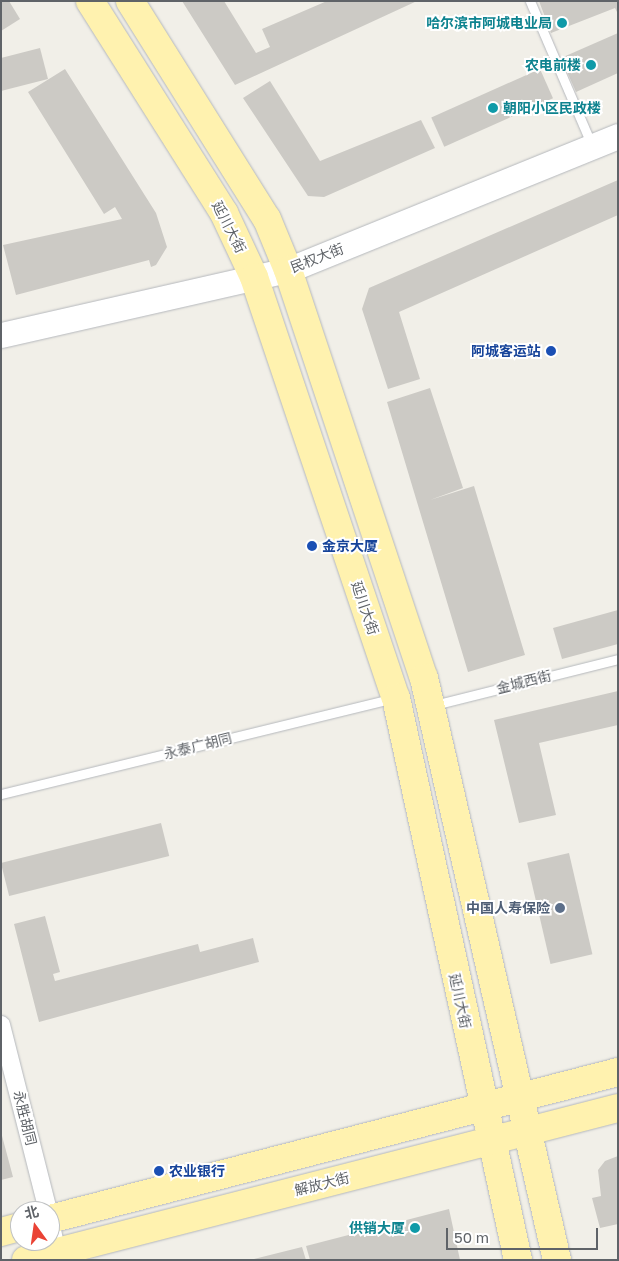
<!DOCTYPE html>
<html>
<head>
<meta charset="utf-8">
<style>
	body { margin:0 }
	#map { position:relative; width:619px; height:1261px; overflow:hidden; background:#f1efe8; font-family:"Golos Text","Noto Sans SC",sans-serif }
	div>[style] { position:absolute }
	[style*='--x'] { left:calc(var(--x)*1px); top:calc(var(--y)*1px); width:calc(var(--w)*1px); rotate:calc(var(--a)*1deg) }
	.building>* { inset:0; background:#cccac5; transform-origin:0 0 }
	.roads { filter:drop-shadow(0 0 1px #b5b8bc) drop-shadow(0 0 1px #b5b8bc) }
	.lane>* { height:9px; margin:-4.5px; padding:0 4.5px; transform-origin:4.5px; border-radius:4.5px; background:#fff }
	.street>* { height:18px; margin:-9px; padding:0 9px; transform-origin:9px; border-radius:9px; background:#fff }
	.secondary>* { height:25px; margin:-12.5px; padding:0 12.5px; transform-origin:12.5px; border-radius:12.5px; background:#fff }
	.primary>* { height:28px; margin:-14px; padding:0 14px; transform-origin:14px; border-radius:14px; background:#fff2af }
	.dots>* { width:14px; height:14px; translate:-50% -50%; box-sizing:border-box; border:2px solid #fff; border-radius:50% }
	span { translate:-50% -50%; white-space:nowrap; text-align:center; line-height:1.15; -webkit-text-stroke:4px #fff; paint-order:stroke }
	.culture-label { font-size:14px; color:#0d838f; font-weight:700 }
	.right { translate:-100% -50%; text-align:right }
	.left { translate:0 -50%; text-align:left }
	.street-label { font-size:14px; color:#5f6368 }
	.transit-label { font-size:14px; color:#164399; font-weight:700 }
	.service-label { font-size:14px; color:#4e5e75; font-weight:700 }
	.frame { position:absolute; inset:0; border:2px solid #5f6368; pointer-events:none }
	.north { position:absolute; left:10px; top:1201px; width:50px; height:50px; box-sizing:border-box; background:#fff; border:1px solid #bfc1c3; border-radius:50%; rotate:346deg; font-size:14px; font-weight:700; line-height:20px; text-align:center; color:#5f6368 }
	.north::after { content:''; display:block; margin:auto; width:18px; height:22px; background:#ea4335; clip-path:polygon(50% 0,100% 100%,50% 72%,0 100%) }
	.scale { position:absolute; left:446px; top:1228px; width:152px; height:22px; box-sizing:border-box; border:2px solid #5f6368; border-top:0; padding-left:6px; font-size:15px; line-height:18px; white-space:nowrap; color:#5f6368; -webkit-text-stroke:4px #fff; paint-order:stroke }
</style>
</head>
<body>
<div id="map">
	<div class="building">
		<div style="clip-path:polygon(1px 1px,9px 1px,20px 19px,1px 31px)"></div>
		<div style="clip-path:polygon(182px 1px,224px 1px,256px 53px,270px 47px,262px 29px,327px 1px,417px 1px,235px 85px)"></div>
		<div style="clip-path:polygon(539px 1px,618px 1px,618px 14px,615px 8px,551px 33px)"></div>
		<div style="clip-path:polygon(618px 33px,618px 73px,576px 92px,561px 58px)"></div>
		<div style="clip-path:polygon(40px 48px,48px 79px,1px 91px,1px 58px)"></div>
		<div style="clip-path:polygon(65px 69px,156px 213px,167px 247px,156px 265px,151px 267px,149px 260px,16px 295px,3px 245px,122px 219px,115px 207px,104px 214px,28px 92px)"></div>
		<div style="left:540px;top:69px;width:32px;height:119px;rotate:66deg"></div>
		<div style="clip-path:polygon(270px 81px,320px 161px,421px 120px,435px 148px,324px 197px,308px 196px,243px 98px)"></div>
		<div style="clip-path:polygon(618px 180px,618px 215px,399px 312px,420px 379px,388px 389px,362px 309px,369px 288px)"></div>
		<div style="clip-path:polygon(430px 388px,463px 488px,430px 500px,474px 486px,525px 655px,468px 672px,387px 402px)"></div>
		<div style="clip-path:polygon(618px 610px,618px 644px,562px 659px,553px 628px)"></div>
		<div style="clip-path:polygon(618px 691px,618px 725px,539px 743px,556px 815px,519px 823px,494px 720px)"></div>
		<div style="left:161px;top:823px;width:34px;height:165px;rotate:76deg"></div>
		<div style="left:569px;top:853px;width:104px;height:43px;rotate:77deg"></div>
		<div style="clip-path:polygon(45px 916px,60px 972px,53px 974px,55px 981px,198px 944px,200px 952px,253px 938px,259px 962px,39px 1022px,14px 924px)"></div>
		<div style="clip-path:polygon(1px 1132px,13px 1177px,1px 1180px)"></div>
		<div style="clip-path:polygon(618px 1156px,618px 1224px,600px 1228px,592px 1198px,601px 1196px,598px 1170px,605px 1161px)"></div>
		<div style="clip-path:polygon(449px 1209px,460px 1260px,310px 1260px,306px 1246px)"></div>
		<div style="clip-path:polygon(302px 1247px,306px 1260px,254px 1260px,254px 1259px)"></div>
	</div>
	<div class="roads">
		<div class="lane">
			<div style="--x:530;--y:1;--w:158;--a:66.8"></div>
			<div style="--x:434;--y:705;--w:190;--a:-14"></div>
			<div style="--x:1;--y:794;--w:402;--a:-13.7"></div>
		</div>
		<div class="street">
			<div style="--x:1;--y:1025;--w:192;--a:75.8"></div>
			<div style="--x:50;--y:1220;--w:41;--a:78.7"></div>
		</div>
		<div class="secondary">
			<div style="--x:1;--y:335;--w:294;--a:-12.8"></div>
			<div style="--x:288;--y:270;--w:356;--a:-22.1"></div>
		</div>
		<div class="primary">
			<div style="--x:90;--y:1;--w:251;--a:57.7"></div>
			<div style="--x:224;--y:213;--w:71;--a:64.9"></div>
			<div style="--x:254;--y:277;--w:444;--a:71.4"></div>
			<div style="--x:396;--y:698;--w:575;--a:77.75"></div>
			<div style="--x:130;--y:1;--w:257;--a:57.9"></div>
			<div style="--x:267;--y:219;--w:55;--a:67.6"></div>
			<div style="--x:288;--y:270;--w:430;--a:71.6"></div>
			<div style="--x:424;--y:678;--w:597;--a:77.13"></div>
			<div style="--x:50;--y:1219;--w:587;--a:-14.51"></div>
			<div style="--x:1;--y:1232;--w:20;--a:-15"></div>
			<div style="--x:26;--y:1260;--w:611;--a:-14.4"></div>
		</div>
	</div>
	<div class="dots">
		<div style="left:562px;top:23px;background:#0f9aa8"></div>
		<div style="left:591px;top:65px;background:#0f9aa8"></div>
		<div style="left:493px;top:108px;background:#0f9aa8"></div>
		<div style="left:551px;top:351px;background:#1a4fb4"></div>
		<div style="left:312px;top:546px;background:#1a4fb4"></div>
		<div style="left:560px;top:908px;background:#5c6f8a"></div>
		<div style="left:159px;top:1171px;background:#1a4fb4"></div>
		<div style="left:415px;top:1228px;background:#0f9aa8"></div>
	</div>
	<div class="culture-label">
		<span class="right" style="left:552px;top:23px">哈尔滨市阿城电业局</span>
		<span class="right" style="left:581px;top:65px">农电前楼</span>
		<span class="left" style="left:503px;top:108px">朝阳小区民政楼</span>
		<span class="right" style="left:405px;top:1228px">供销大厦</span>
	</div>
	<div class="street-label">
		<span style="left:229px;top:227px;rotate:63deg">延川大街</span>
		<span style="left:317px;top:258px;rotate:-21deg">民权大街</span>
		<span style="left:365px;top:608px;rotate:71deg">延川大街</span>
		<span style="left:524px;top:682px;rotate:-14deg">金城西街</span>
		<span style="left:198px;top:746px;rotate:-14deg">永泰广胡同</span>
		<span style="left:460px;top:1001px;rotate:78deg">延川大街</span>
		<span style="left:25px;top:1118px;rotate:76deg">永胜胡同</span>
		<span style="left:322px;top:1184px;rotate:-14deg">解放大街</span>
	</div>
	<div class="transit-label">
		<span class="right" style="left:541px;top:351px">阿城客运站</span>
		<span class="left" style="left:322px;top:546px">金京大厦</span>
		<span class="left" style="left:169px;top:1171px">农业银行</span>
	</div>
	<div class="service-label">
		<span class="right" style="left:550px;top:908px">中国人寿保险</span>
	</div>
	<div class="frame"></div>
	<div class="north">北</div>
	<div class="scale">50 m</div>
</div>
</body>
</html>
